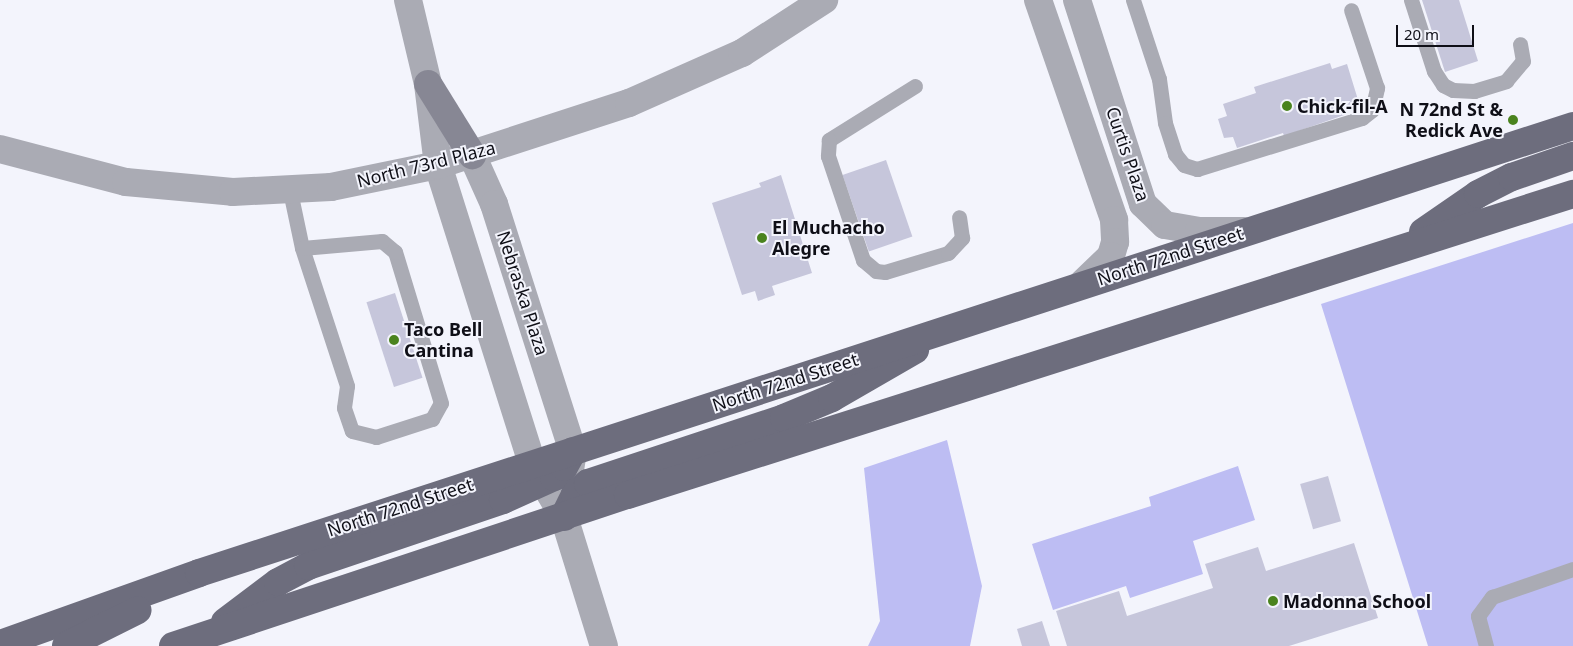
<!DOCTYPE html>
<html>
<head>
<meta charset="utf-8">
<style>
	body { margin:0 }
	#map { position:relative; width:1573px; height:646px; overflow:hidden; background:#f3f4fc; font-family:"Noto Sans",sans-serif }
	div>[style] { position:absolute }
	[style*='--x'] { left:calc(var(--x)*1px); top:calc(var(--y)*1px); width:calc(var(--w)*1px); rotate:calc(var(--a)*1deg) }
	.green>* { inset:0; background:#bdbdf3 }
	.building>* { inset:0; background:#c6c6db; transform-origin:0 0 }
	.lane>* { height:15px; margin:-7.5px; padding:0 7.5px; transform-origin:7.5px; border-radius:7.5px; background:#aaabb4 }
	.street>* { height:28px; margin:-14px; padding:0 14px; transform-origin:14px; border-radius:14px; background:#aaabb4 }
	.secondary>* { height:28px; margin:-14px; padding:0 14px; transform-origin:14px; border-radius:14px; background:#878794 }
	.primary>* { height:28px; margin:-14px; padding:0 14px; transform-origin:14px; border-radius:14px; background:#6d6d7d }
	.dots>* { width:14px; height:14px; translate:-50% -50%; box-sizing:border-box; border:2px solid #f3f4fc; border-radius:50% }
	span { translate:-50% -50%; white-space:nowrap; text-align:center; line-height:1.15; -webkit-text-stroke:4px #f3f4fc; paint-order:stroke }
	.poi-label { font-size:18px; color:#0f0f17; font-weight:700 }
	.left { translate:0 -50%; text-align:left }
	.right { translate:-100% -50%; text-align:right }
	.street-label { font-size:18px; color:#0f0f17 }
	.scale { position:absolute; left:1396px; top:25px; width:78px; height:22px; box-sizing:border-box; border:2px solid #0f0f17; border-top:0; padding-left:6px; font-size:15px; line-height:18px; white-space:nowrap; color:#0f0f17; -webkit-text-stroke:4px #f3f4fc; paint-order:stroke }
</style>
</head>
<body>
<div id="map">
	<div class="green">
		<div style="clip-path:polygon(1573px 223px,1573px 646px,1428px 646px,1321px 304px)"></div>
		<div style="clip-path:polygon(947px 440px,982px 586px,970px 646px,868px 646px,880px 621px,864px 468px)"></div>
		<div style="clip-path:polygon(1238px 466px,1255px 520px,1193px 541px,1203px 574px,1130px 598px,1126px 586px,1053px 610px,1032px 544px,1151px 506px,1149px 497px)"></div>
	</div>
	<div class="building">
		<div style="clip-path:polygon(1422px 0,1459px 0,1478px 61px,1445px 72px)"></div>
		<div style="clip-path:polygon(1330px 63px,1332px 69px,1347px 64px,1359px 103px,1345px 107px,1347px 114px,1284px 136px,1283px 133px,1237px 148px,1233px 137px,1224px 138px,1218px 119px,1227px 116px,1223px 104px,1256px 93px,1254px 87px)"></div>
		<div style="left:886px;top:160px;width:81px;height:46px;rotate:71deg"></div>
		<div style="clip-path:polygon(781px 175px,812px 273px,772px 286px,775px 295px,758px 301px,755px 291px,742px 295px,712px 203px,761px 187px,759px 183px)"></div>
		<div style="left:395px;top:293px;width:89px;height:30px;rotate:72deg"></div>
		<div style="left:1328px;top:476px;width:47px;height:29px;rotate:74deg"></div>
		<div style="clip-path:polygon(1354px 543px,1378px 618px,1289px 646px,1067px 646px,1056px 611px,1119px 591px,1127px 616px,1213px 588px,1205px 564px,1258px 547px,1266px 571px)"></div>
		<div style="clip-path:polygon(1042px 621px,1050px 646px,1022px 646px,1017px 629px)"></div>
	</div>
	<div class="lane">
		<div style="--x:1133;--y:0;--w:83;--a:71.8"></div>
		<div style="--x:1159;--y:79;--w:44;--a:82.2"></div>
		<div style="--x:1165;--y:123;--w:33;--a:72"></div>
		<div style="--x:1175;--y:154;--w:14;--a:51"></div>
		<div style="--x:1184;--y:165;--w:14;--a:17"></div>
		<div style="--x:1197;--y:169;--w:173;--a:-17.2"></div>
		<div style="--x:1362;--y:118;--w:13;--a:-39"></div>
		<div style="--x:1372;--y:110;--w:23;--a:-77"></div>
		<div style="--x:1377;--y:88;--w:82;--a:-108.4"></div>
		<div style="--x:1411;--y:0;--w:75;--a:72.1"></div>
		<div style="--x:1434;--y:71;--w:17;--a:57"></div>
		<div style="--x:1443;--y:85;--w:11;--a:27"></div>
		<div style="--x:1453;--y:90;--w:21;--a:3"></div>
		<div style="--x:1474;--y:91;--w:34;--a:-17"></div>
		<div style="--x:1506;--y:81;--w:26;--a:-50"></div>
		<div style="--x:1523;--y:61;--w:17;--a:-100"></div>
		<div style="--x:915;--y:86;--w:102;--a:147.9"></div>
		<div style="--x:829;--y:140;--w:16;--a:94"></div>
		<div style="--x:828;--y:156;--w:110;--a:71.4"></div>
		<div style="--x:863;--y:260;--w:17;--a:40"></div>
		<div style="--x:876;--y:271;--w:9;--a:6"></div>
		<div style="--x:885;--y:272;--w:66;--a:-16.8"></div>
		<div style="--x:948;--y:253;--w:21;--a:-47"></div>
		<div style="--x:962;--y:238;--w:21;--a:-98"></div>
		<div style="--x:290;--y:191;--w:58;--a:78.1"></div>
		<div style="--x:302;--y:248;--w:145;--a:71.9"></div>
		<div style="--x:347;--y:386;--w:22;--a:98"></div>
		<div style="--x:344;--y:408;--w:24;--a:71"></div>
		<div style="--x:352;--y:431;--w:25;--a:14"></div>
		<div style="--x:376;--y:437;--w:59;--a:-17.8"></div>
		<div style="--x:432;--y:419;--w:18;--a:-61"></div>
		<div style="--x:441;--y:403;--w:158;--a:-106.9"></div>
		<div style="--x:395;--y:252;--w:17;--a:-140"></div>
		<div style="--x:382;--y:241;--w:80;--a:175"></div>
		<div style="--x:1486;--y:646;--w:31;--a:-105"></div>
		<div style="--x:1478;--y:616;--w:24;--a:-54"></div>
		<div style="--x:1492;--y:597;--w:86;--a:-19.1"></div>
	</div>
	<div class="street">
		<div style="--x:408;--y:0;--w:86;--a:76.6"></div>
		<div style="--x:428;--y:84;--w:82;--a:83"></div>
		<div style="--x:438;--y:165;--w:312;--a:72.5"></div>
		<div style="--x:532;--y:463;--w:63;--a:59.3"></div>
		<div style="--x:564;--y:517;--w:135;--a:72.8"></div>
		<div style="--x:1038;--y:0;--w:233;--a:70.9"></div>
		<div style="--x:1114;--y:220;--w:22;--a:87"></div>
		<div style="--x:1115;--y:242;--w:15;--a:106"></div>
		<div style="--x:1111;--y:256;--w:42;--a:136"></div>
		<div style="--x:1077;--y:0;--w:214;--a:72.1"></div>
		<div style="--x:1143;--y:204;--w:30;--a:44"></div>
		<div style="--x:1165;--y:225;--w:35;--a:10"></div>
		<div style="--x:1199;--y:231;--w:45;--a:0"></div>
		<div style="--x:0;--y:149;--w:130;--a:14.7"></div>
		<div style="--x:126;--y:182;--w:107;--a:5.3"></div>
		<div style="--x:233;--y:192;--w:98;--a:-2.9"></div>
		<div style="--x:331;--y:187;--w:109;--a:-11.6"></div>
		<div style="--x:438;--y:165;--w:201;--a:-18"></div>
		<div style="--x:629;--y:103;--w:124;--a:-23.9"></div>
		<div style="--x:742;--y:53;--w:98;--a:-32.9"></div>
		<div style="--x:472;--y:155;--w:54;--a:65.8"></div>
		<div style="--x:494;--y:204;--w:259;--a:72.3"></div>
		<div style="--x:573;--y:451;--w:24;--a:99"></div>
	</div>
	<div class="secondary">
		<div style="--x:428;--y:84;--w:84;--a:58.2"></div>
	</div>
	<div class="primary">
		<div style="--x:1423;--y:232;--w:67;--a:-34.6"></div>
		<div style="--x:1478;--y:194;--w:38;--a:-27"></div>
		<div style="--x:1512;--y:177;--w:65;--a:-19"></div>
		<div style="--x:564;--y:517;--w:25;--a:-64"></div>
		<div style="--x:575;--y:494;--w:17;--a:-40"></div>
		<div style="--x:588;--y:483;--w:206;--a:-18.3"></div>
		<div style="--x:784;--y:418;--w:52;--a:-22.6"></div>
		<div style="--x:832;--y:398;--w:96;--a:-30"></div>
		<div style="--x:225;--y:622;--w:66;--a:-37"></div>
		<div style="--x:278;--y:582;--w:34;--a:-28"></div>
		<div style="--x:308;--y:566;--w:206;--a:-18.7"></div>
		<div style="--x:503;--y:500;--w:56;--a:-24.3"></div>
		<div style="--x:554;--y:477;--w:14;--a:-45"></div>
		<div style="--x:564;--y:467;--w:18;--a:-61"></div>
		<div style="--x:0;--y:644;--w:211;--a:-19.6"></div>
		<div style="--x:199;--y:573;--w:1445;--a:-18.02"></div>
		<div style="--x:66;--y:646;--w:80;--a:-26.6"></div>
		<div style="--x:173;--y:646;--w:479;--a:-18.4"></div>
		<div style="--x:628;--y:495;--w:992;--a:-17.67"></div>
	</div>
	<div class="dots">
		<div style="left:1287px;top:106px;background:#4a831e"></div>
		<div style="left:1513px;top:120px;background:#4a831e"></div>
		<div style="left:762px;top:238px;background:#4a831e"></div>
		<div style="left:394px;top:340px;background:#4a831e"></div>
		<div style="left:1273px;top:601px;background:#4a831e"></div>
	</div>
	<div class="poi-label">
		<span class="left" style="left:1297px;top:106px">Chick-fil-A</span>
		<span class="right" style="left:1503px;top:120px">N 72nd St &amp;<br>Redick Ave</span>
		<span class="left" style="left:772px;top:238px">El Muchacho<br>Alegre</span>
		<span class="left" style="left:404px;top:340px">Taco Bell<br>Cantina</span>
		<span class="left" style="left:1283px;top:601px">Madonna School</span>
	</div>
	<div class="street-label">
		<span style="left:1128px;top:154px;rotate:71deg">Curtis Plaza</span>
		<span style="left:426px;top:164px;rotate:-14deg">North 73rd Plaza</span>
		<span style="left:1170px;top:256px;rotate:-18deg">North 72nd Street</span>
		<span style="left:523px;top:293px;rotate:72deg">Nebraska Plaza</span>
		<span style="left:785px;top:382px;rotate:-18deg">North 72nd Street</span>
		<span style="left:400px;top:507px;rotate:-18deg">North 72nd Street</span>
	</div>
	<div class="scale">20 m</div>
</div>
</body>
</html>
